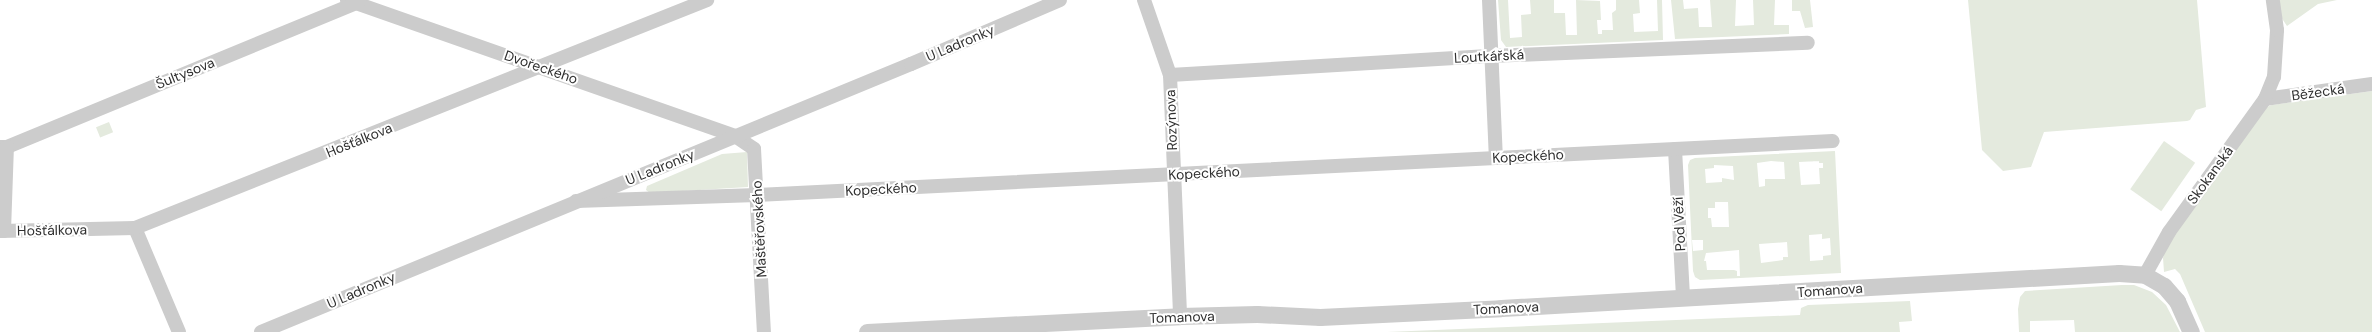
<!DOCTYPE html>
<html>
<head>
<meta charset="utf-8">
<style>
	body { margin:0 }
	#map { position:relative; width:2372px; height:332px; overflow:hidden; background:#fff; font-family:"DM Sans",sans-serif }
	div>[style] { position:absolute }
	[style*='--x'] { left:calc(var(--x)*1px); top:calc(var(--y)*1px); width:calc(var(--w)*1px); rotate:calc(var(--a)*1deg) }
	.green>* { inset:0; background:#e4eade; transform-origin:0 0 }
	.minor>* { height:14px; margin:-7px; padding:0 7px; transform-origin:7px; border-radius:7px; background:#ccc }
	.tertiary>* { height:17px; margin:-8.5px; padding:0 8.5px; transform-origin:8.5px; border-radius:8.5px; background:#ccc }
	span { translate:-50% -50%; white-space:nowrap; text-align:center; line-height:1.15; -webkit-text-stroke:4px #fff; paint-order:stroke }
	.street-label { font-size:14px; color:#2f2f2f }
</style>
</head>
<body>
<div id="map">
	<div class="green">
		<div style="clip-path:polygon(1498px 0,1508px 0,1510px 38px,1522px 37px,1521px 15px,1531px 14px,1530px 0,1554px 0,1554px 13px,1565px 13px,1566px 35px,1577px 35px,1576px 0,1600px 1px,1601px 20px,1597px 20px,1598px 34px,1602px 34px,1602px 30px,1613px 30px,1612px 13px,1616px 10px,1616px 0,1639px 0,1640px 13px,1633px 14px,1634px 32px,1658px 31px,1657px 0,1662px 0,1663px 40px,1506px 47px,1501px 40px)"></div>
		<div style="clip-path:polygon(1671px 0,1683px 0,1684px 9px,1698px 8px,1699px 27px,1712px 27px,1710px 0,1736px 0,1735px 26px,1754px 25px,1753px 0,1775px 0,1774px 25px,1789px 25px,1789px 34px,1675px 39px)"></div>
		<div style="clip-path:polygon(1792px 0,1810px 0,1813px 27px,1805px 28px,1800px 11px,1792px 11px)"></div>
		<div style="clip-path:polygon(1968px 0,2197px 0,2206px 107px,2196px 110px,2190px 120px,2187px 121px,2044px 132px,2031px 167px,2003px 171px,1982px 150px)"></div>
		<div style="clip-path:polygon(2279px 0,2337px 0,2318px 4px,2287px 26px,2281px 17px)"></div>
		<div style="clip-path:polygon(2372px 91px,2372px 332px,2205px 332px,2180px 274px,2175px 269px,2164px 272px,2163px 258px,2165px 249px,2261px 109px,2272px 105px)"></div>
		<div style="left:109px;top:122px;width:11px;height:14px;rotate:68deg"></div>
		<div style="left:2164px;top:141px;width:38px;height:59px;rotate:35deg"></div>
		<div style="clip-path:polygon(evenodd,1835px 151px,1841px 273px,1700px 280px,1695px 277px,1693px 271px,1688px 165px,1690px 160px,1695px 158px,1835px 151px,1771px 161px,1784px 162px,1785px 179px,1765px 179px,1765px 186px,1759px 187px,1757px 163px,1771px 161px,1835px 151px,1819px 161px,1819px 163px,1823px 163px,1823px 168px,1819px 168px,1820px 184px,1801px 185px,1799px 162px,1819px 161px,1835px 151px,1714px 165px,1733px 166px,1734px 180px,1722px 178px,1722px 182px,1706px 183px,1705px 169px,1714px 168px,1714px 165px,1835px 151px,1715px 202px,1728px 202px,1729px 227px,1712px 227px,1711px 218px,1708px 218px,1708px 208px,1715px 208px,1715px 202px,1835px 151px,1822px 234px,1822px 239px,1830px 238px,1831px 255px,1823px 256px,1823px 260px,1810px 261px,1809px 235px,1822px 234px,1835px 151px,1692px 240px,1703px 240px,1703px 250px,1693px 251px,1692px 240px,1835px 151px,1787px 242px,1788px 257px,1783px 257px,1783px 260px,1761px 263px,1759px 244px,1787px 242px,1835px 151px,1739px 250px,1740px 276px,1737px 276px,1737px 271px,1734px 270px,1707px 270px,1706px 261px,1704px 261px,1706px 253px,1739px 250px)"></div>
		<div style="clip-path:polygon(747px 152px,748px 187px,650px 193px,646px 190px,647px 186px,722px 154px)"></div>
		<div style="clip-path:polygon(2122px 285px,2134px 285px,2152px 292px,2166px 305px,2180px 332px,2075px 332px,2074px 320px,2030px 321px,2030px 332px,2019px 332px,2018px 309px,2020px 297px,2025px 291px)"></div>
		<div style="clip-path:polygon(1910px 301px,1912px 321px,1899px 322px,1900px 332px,1387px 332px,1800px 315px,1801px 308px,1808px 305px)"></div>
	</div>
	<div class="minor">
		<div style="--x:347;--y:0;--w:411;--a:19.3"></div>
		<div style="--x:735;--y:136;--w:23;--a:34"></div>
		<div style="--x:754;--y:149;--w:183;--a:86.9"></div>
		<div style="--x:1144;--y:0;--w:79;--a:70.9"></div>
		<div style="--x:1170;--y:75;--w:241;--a:87.6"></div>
		<div style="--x:1489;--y:0;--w:158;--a:87.5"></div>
		<div style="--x:1170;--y:75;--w:323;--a:-3.4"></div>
		<div style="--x:1492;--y:56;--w:316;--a:-2.4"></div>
		<div style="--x:2265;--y:99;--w:108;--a:-8"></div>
		<div style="--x:0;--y:147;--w:7;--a:0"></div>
		<div style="--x:7;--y:147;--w:381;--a:-22.4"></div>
		<div style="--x:1675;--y:149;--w:150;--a:86.9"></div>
		<div style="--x:576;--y:201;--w:181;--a:-1.9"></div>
		<div style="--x:757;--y:195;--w:1077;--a:-2.87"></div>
		<div style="--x:135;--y:228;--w:113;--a:67.1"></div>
		<div style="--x:0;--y:231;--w:135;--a:-1.3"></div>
		<div style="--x:135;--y:228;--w:616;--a:-21.73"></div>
		<div style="--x:4;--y:231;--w:84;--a:-88"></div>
		<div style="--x:2145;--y:275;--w:49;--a:-60.8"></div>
		<div style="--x:2169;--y:232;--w:164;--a:-54.2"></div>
		<div style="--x:2265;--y:99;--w:24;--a:-68"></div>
		<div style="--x:2274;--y:77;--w:47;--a:-86.3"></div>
		<div style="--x:2277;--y:30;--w:30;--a:-98"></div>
		<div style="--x:261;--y:332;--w:703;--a:-22.41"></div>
		<div style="--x:911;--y:64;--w:162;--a:-23.2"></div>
	</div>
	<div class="tertiary">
		<div style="--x:867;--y:332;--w:313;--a:-2.9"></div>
		<div style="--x:1180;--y:316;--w:77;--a:-1.5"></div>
		<div style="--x:1257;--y:314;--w:63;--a:2.7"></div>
		<div style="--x:1320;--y:317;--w:181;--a:-2.8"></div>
		<div style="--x:1501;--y:308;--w:619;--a:-3.24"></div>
		<div style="--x:2119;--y:273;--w:26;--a:4"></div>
		<div style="--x:2145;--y:275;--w:22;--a:30"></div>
		<div style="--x:2164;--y:286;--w:20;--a:49"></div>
		<div style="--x:2177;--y:301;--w:34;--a:66"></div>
	</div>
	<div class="street-label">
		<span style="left:960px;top:43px;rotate:-23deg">U Ladronky</span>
		<span style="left:1489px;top:56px;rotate:-3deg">Loutkářská</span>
		<span style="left:541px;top:67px;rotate:19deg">Dvořeckého</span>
		<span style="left:185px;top:73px;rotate:-22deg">Šultysova</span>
		<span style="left:2318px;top:92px;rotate:-8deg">Běžecká</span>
		<span style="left:1171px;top:120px;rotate:-92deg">Rozýnova</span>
		<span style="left:359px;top:140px;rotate:-22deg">Hošťálkova</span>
		<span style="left:1528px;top:156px;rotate:-3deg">Kopeckého</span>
		<span style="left:660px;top:167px;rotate:-22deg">U Ladronky</span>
		<span style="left:1204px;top:173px;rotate:-3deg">Kopeckého</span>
		<span style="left:2210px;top:175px;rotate:-54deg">Skokanská</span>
		<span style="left:881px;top:189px;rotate:-3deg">Kopeckého</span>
		<span style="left:1679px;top:224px;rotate:-93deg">Pod Věží</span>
		<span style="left:759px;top:229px;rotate:-93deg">Maštěřovského</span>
		<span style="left:52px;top:230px;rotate:-1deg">Hošťálkova</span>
		<span style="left:361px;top:290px;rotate:-23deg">U Ladronky</span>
		<span style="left:1830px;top:290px;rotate:-4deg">Tomanova</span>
		<span style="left:1506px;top:308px;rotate:-3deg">Tomanova</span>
		<span style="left:1182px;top:317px;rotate:-2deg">Tomanova</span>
	</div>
</div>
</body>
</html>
